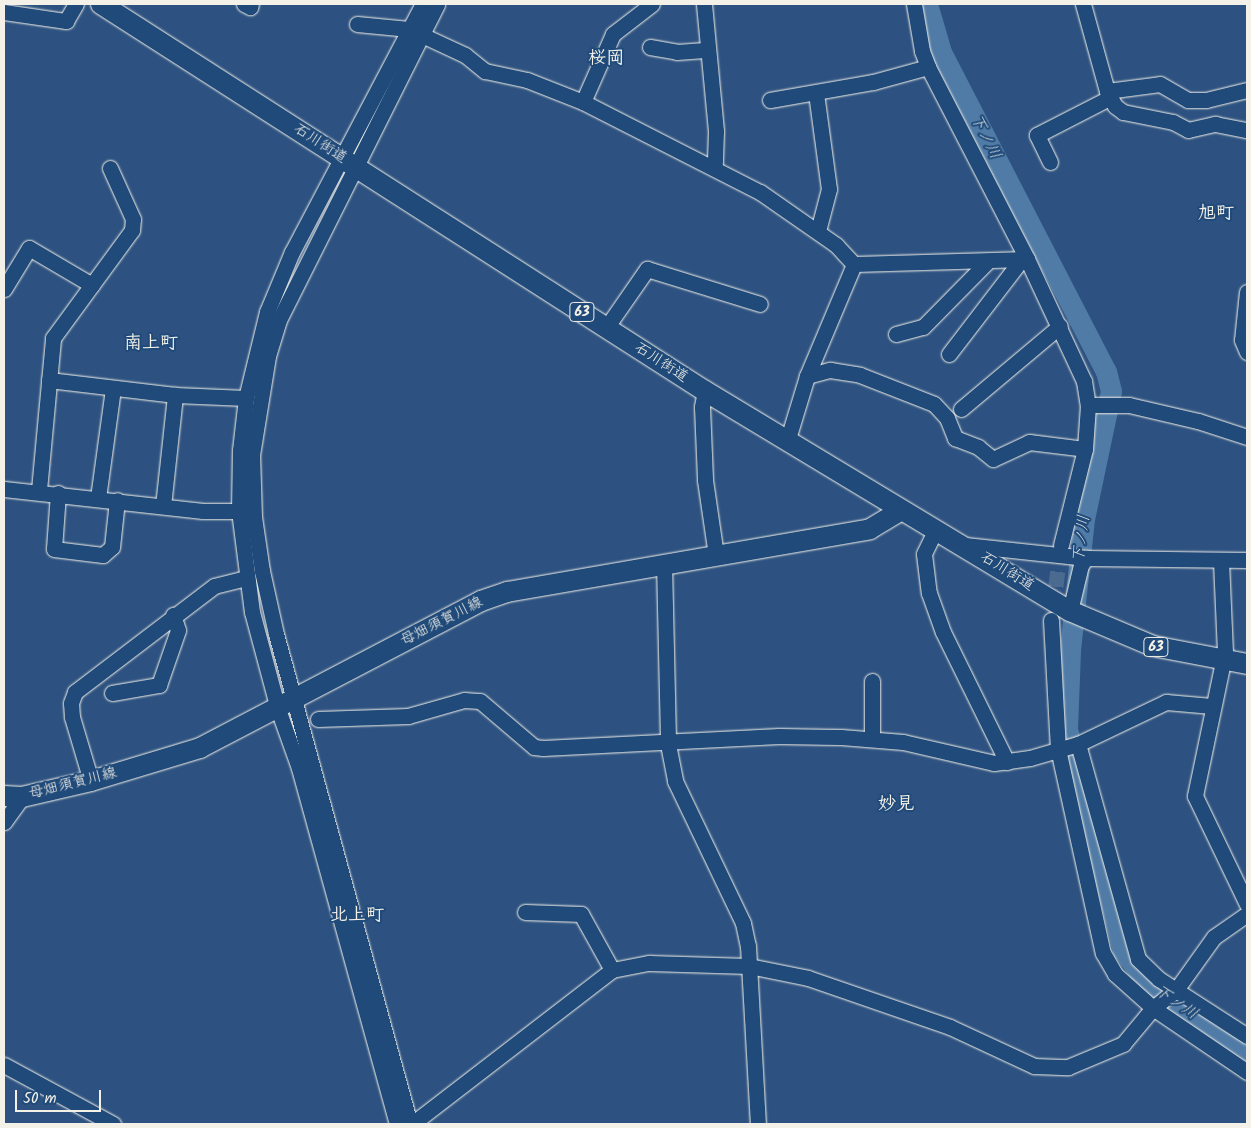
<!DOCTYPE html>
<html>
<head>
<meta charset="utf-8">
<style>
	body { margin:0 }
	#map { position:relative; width:1251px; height:1128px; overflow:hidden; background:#2d5281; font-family:Kalam,"Klee One",sans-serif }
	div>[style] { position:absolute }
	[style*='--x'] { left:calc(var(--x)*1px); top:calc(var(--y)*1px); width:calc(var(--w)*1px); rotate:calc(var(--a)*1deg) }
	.river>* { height:21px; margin:-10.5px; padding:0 10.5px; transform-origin:10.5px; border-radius:10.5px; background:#507ba6 }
	.minor-tunnel>* { height:15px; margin-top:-7.5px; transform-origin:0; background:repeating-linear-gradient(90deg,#4b6a90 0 15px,transparent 0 23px) }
	.roads { filter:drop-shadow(0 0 1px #f4f1e8) drop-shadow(0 0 1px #f4f1e8) }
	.minor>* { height:15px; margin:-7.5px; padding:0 7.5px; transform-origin:7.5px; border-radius:7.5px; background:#1f4a7a }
	.major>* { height:20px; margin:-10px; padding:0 10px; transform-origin:10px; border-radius:10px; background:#1f4a7a }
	span { translate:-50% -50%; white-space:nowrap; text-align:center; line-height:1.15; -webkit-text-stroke:4px #1f4a7a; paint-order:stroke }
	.shield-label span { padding:1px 4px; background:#1f4a7a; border:1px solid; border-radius:4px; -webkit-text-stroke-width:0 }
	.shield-label { font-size:14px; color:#f4f1e8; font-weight:700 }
	.street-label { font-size:15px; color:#f4f1e8 }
	.water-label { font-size:16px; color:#dbdfde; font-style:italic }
	.quarter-label { font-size:18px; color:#f4f1e8; font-weight:700 }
	.frame { position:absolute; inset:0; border:5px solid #f4f1e8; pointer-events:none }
	.scale { position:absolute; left:15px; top:1090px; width:86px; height:22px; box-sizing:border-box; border:2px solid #f4f1e8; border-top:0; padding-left:6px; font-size:15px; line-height:18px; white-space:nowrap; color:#f4f1e8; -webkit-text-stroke:4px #1f4a7a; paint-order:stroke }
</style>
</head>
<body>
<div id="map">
	<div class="river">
		<div style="--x:927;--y:4;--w:50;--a:73.7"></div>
		<div style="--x:941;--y:52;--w:359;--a:62.7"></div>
		<div style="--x:1106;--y:371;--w:21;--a:76"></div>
		<div style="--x:1111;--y:391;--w:131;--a:101.9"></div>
		<div style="--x:1084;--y:519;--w:133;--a:96.1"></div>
		<div style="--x:1070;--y:651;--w:78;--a:92.2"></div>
		<div style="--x:1067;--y:729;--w:228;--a:75.8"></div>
		<div style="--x:1123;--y:950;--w:45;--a:53.1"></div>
		<div style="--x:1150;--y:986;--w:117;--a:33.8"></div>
	</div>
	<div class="minor-tunnel">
		<div style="--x:1053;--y:609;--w:64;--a:-82.9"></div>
	</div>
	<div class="roads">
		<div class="minor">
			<div style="--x:244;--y:4;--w:7;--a:27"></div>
			<div style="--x:250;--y:7;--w:3;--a:-72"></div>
			<div style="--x:704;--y:4;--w:128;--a:84.6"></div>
			<div style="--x:716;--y:131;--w:35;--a:92"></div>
			<div style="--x:914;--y:4;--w:48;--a:80.3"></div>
			<div style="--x:922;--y:51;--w:17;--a:69"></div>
			<div style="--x:928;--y:67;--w:216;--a:62.7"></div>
			<div style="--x:1027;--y:259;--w:135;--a:65"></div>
			<div style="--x:1084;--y:381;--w:24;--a:81"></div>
			<div style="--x:1088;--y:405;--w:44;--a:93.9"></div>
			<div style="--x:1085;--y:449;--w:99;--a:104"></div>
			<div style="--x:1083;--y:4;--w:90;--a:74.6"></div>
			<div style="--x:1107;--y:91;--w:53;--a:-7.5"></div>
			<div style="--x:1160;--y:84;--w:32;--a:30"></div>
			<div style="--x:1188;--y:100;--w:18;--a:0"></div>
			<div style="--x:1206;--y:100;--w:42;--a:-13.7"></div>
			<div style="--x:4;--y:12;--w:63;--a:8.3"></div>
			<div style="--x:66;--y:21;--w:20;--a:-60"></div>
			<div style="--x:357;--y:24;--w:52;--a:5.5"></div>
			<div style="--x:409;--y:29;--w:62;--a:24.9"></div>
			<div style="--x:465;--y:55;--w:26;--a:39"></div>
			<div style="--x:485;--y:71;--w:43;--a:12.1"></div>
			<div style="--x:527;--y:80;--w:60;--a:21.4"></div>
			<div style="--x:583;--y:102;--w:199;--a:27"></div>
			<div style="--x:760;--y:192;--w:93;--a:34.9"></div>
			<div style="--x:836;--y:245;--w:26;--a:47"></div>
			<div style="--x:854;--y:264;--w:173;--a:-1.7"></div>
			<div style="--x:650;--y:47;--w:27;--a:10"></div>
			<div style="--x:677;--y:52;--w:31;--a:-4"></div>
			<div style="--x:1107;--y:91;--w:17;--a:62"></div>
			<div style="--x:1115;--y:106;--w:10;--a:37"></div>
			<div style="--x:1123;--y:112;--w:51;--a:11.3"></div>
			<div style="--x:1173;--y:122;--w:17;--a:28"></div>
			<div style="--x:1188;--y:130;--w:28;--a:-13"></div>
			<div style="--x:1215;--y:124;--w:33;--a:11"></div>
			<div style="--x:816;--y:93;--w:97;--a:82.3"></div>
			<div style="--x:829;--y:189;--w:43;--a:104.7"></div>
			<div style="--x:770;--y:100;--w:105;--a:-9.9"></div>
			<div style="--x:873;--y:82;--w:57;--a:-15.3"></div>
			<div style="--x:583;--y:102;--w:74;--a:-66.2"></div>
			<div style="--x:613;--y:34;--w:49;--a:-37.6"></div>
			<div style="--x:1050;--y:162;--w:30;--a:-116"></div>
			<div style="--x:1037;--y:135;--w:83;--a:-27.2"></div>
			<div style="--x:4;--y:289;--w:48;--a:-58.6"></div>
			<div style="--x:29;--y:248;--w:73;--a:30.4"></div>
			<div style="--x:1247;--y:292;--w:48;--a:95.9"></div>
			<div style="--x:1242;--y:340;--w:13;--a:67"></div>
			<div style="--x:606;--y:328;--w:72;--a:-55.2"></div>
			<div style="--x:647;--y:269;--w:118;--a:17.2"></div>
			<div style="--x:896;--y:334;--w:28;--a:-15"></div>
			<div style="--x:923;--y:327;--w:93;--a:-45.4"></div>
			<div style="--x:949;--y:354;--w:118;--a:-52.5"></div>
			<div style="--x:807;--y:376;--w:24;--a:-15"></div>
			<div style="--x:830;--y:370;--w:30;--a:9"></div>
			<div style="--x:860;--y:375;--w:79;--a:21.4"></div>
			<div style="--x:934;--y:404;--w:19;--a:47"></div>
			<div style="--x:947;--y:418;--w:22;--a:68"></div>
			<div style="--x:955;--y:438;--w:25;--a:21"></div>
			<div style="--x:978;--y:447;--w:19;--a:39"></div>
			<div style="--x:993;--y:459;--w:40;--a:-25"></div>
			<div style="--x:1029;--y:442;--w:56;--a:7.1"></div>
			<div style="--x:49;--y:380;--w:127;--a:6.8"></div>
			<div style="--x:175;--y:395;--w:71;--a:2.4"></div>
			<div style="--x:705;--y:391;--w:16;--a:101"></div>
			<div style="--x:702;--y:407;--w:73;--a:87.6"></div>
			<div style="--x:705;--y:480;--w:76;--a:81.7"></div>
			<div style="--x:1088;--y:405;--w:41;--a:0"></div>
			<div style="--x:1129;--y:405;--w:71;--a:13.1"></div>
			<div style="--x:1198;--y:421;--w:52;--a:18.1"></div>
			<div style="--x:961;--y:409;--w:129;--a:-40"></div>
			<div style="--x:787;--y:442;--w:69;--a:-73.1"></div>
			<div style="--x:807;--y:376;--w:121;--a:-67.2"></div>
			<div style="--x:4;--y:489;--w:200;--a:6.3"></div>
			<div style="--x:203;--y:511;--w:36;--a:0"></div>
			<div style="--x:39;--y:490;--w:153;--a:-84.7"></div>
			<div style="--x:53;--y:338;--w:134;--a:-53.8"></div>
			<div style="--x:132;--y:230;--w:11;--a:-85"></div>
			<div style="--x:133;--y:219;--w:56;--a:-114.3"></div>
			<div style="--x:58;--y:493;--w:56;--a:94.1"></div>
			<div style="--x:54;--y:549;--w:49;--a:7"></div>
			<div style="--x:103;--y:555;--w:12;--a:-42"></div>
			<div style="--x:112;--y:547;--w:47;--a:-83.9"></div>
			<div style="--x:98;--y:498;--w:111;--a:-82.2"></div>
			<div style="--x:163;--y:506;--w:112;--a:-83.8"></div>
			<div style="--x:935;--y:531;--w:25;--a:116"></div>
			<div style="--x:924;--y:554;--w:39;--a:83"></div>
			<div style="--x:929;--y:593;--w:41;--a:70.3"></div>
			<div style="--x:943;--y:632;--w:145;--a:63.8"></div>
			<div style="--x:965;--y:545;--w:122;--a:6.1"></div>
			<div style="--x:1086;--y:558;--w:161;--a:0.7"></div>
			<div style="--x:1221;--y:561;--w:91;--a:87.5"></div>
			<div style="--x:1225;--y:652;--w:147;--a:101.8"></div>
			<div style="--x:1195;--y:796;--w:120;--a:64.3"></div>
			<div style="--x:664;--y:563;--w:181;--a:88.7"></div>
			<div style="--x:668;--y:744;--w:38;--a:79"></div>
			<div style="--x:675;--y:781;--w:157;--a:64.4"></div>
			<div style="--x:743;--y:923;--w:24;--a:78"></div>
			<div style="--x:748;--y:946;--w:178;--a:86.8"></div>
			<div style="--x:1070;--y:611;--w:47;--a:-76.6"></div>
			<div style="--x:1081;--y:565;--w:9;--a:-54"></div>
			<div style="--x:1051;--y:620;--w:129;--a:86.9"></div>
			<div style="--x:1058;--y:749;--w:209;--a:77.6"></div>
			<div style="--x:1103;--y:953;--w:24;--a:60"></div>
			<div style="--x:1115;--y:974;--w:51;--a:41.8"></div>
			<div style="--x:1153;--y:1008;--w:114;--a:34.2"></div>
			<div style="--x:872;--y:681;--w:57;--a:90"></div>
			<div style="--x:112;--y:693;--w:48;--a:-9.7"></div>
			<div style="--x:159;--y:685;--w:58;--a:-70.9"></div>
			<div style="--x:178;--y:630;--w:16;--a:-108"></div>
			<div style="--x:318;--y:719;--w:90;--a:-1.9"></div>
			<div style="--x:408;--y:716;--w:58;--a:-15.9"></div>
			<div style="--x:464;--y:700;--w:16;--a:4"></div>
			<div style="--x:480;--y:701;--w:71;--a:40.4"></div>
			<div style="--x:534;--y:747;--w:9;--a:6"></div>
			<div style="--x:543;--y:748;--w:236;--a:-2.9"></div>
			<div style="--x:779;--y:736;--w:62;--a:0.9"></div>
			<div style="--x:841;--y:737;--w:62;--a:4.6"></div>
			<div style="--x:903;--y:742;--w:93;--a:13"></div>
			<div style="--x:994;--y:763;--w:36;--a:-8"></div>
			<div style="--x:1030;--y:758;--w:50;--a:-16.3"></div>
			<div style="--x:1078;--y:744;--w:98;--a:-25.5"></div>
			<div style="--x:1166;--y:702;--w:46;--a:5"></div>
			<div style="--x:1078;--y:744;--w:223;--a:74.4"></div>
			<div style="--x:1138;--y:959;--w:29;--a:44"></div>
			<div style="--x:1159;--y:979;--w:105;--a:32.9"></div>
			<div style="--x:91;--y:781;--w:67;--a:-106.5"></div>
			<div style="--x:72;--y:717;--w:14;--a:-94"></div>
			<div style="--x:71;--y:703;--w:12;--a:-70"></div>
			<div style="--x:75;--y:692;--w:175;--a:-37.3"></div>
			<div style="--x:214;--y:586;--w:32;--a:-14"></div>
			<div style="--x:4;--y:822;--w:31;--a:-54"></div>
			<div style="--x:525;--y:912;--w:56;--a:2"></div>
			<div style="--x:581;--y:914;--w:64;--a:61"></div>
			<div style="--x:4;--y:1065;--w:124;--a:28.4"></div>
			<div style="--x:397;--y:1124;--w:369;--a:-105.4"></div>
			<div style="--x:299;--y:768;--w:63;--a:-109.6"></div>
			<div style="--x:278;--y:709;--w:100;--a:-105"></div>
			<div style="--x:252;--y:612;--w:102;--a:-97.3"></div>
			<div style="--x:239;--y:511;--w:61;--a:-89.1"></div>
			<div style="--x:240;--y:450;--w:52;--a:-83.4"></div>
			<div style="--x:246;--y:398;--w:89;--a:-76.3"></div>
			<div style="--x:267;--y:312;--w:65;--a:-67.4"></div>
			<div style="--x:292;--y:252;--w:280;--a:-62.2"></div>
			<div style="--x:410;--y:1124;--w:508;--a:-105.29"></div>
			<div style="--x:276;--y:634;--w:65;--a:-102.5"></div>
			<div style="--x:262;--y:571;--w:55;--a:-98.4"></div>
			<div style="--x:254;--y:517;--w:62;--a:-91.8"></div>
			<div style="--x:252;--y:455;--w:100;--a:-80.8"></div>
			<div style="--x:268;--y:356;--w:38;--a:-73"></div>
			<div style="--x:279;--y:320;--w:353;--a:-63.4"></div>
			<div style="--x:412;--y:1124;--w:252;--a:-37.6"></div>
			<div style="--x:612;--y:970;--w:38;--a:-11"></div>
			<div style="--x:649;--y:963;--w:100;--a:1.7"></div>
			<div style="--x:749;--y:966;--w:60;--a:11.5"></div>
			<div style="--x:808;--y:978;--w:150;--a:19"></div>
			<div style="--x:950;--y:1027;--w:93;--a:24.9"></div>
			<div style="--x:1034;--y:1066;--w:34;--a:2"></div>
			<div style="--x:1068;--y:1067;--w:60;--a:-22.7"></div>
			<div style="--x:1123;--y:1044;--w:47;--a:-50.2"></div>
			<div style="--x:1153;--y:1008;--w:29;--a:-38"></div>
			<div style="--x:1176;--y:990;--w:65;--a:-54.4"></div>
			<div style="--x:1214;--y:937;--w:40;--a:-34.9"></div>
		</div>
		<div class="major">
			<div style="--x:101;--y:4;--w:717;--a:32.65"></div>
			<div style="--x:705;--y:391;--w:426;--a:31.1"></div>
			<div style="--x:1070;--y:611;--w:90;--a:22.9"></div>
			<div style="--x:1153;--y:646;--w:96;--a:10.8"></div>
			<div style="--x:4;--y:796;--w:18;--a:3"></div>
			<div style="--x:22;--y:797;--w:71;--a:-13.1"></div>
			<div style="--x:91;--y:781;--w:114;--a:-16.8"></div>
			<div style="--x:200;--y:748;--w:317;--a:-27.6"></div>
			<div style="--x:481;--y:601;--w:28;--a:-19"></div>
			<div style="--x:507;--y:592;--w:368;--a:-9.8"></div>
			<div style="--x:870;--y:529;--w:35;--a:-31"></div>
		</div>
	</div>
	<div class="shield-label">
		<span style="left:582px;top:312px">63</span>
		<span style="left:1156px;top:647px">63</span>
	</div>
	<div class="street-label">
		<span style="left:320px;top:144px;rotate:33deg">石川街道</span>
		<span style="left:661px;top:363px;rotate:33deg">石川街道</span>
		<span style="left:1007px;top:572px;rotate:32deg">石川街道</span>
		<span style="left:442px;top:622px;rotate:-27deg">母畑須賀川線</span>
		<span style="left:73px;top:784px;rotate:-14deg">母畑須賀川線</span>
	</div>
	<div class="water-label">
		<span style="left:985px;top:137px;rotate:63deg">下ノ川</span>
		<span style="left:1082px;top:539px;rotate:-83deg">下ノ川</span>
		<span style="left:1176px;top:1003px;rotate:34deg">下ノ川</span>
	</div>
	<div class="quarter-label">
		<span style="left:606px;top:59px">桜岡</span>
		<span style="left:1216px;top:214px">旭町</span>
		<span style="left:151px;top:344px">南上町</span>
		<span style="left:896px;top:805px">妙見</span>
		<span style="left:357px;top:916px">北上町</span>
	</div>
	<div class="frame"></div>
	<div class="scale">50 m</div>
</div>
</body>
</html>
